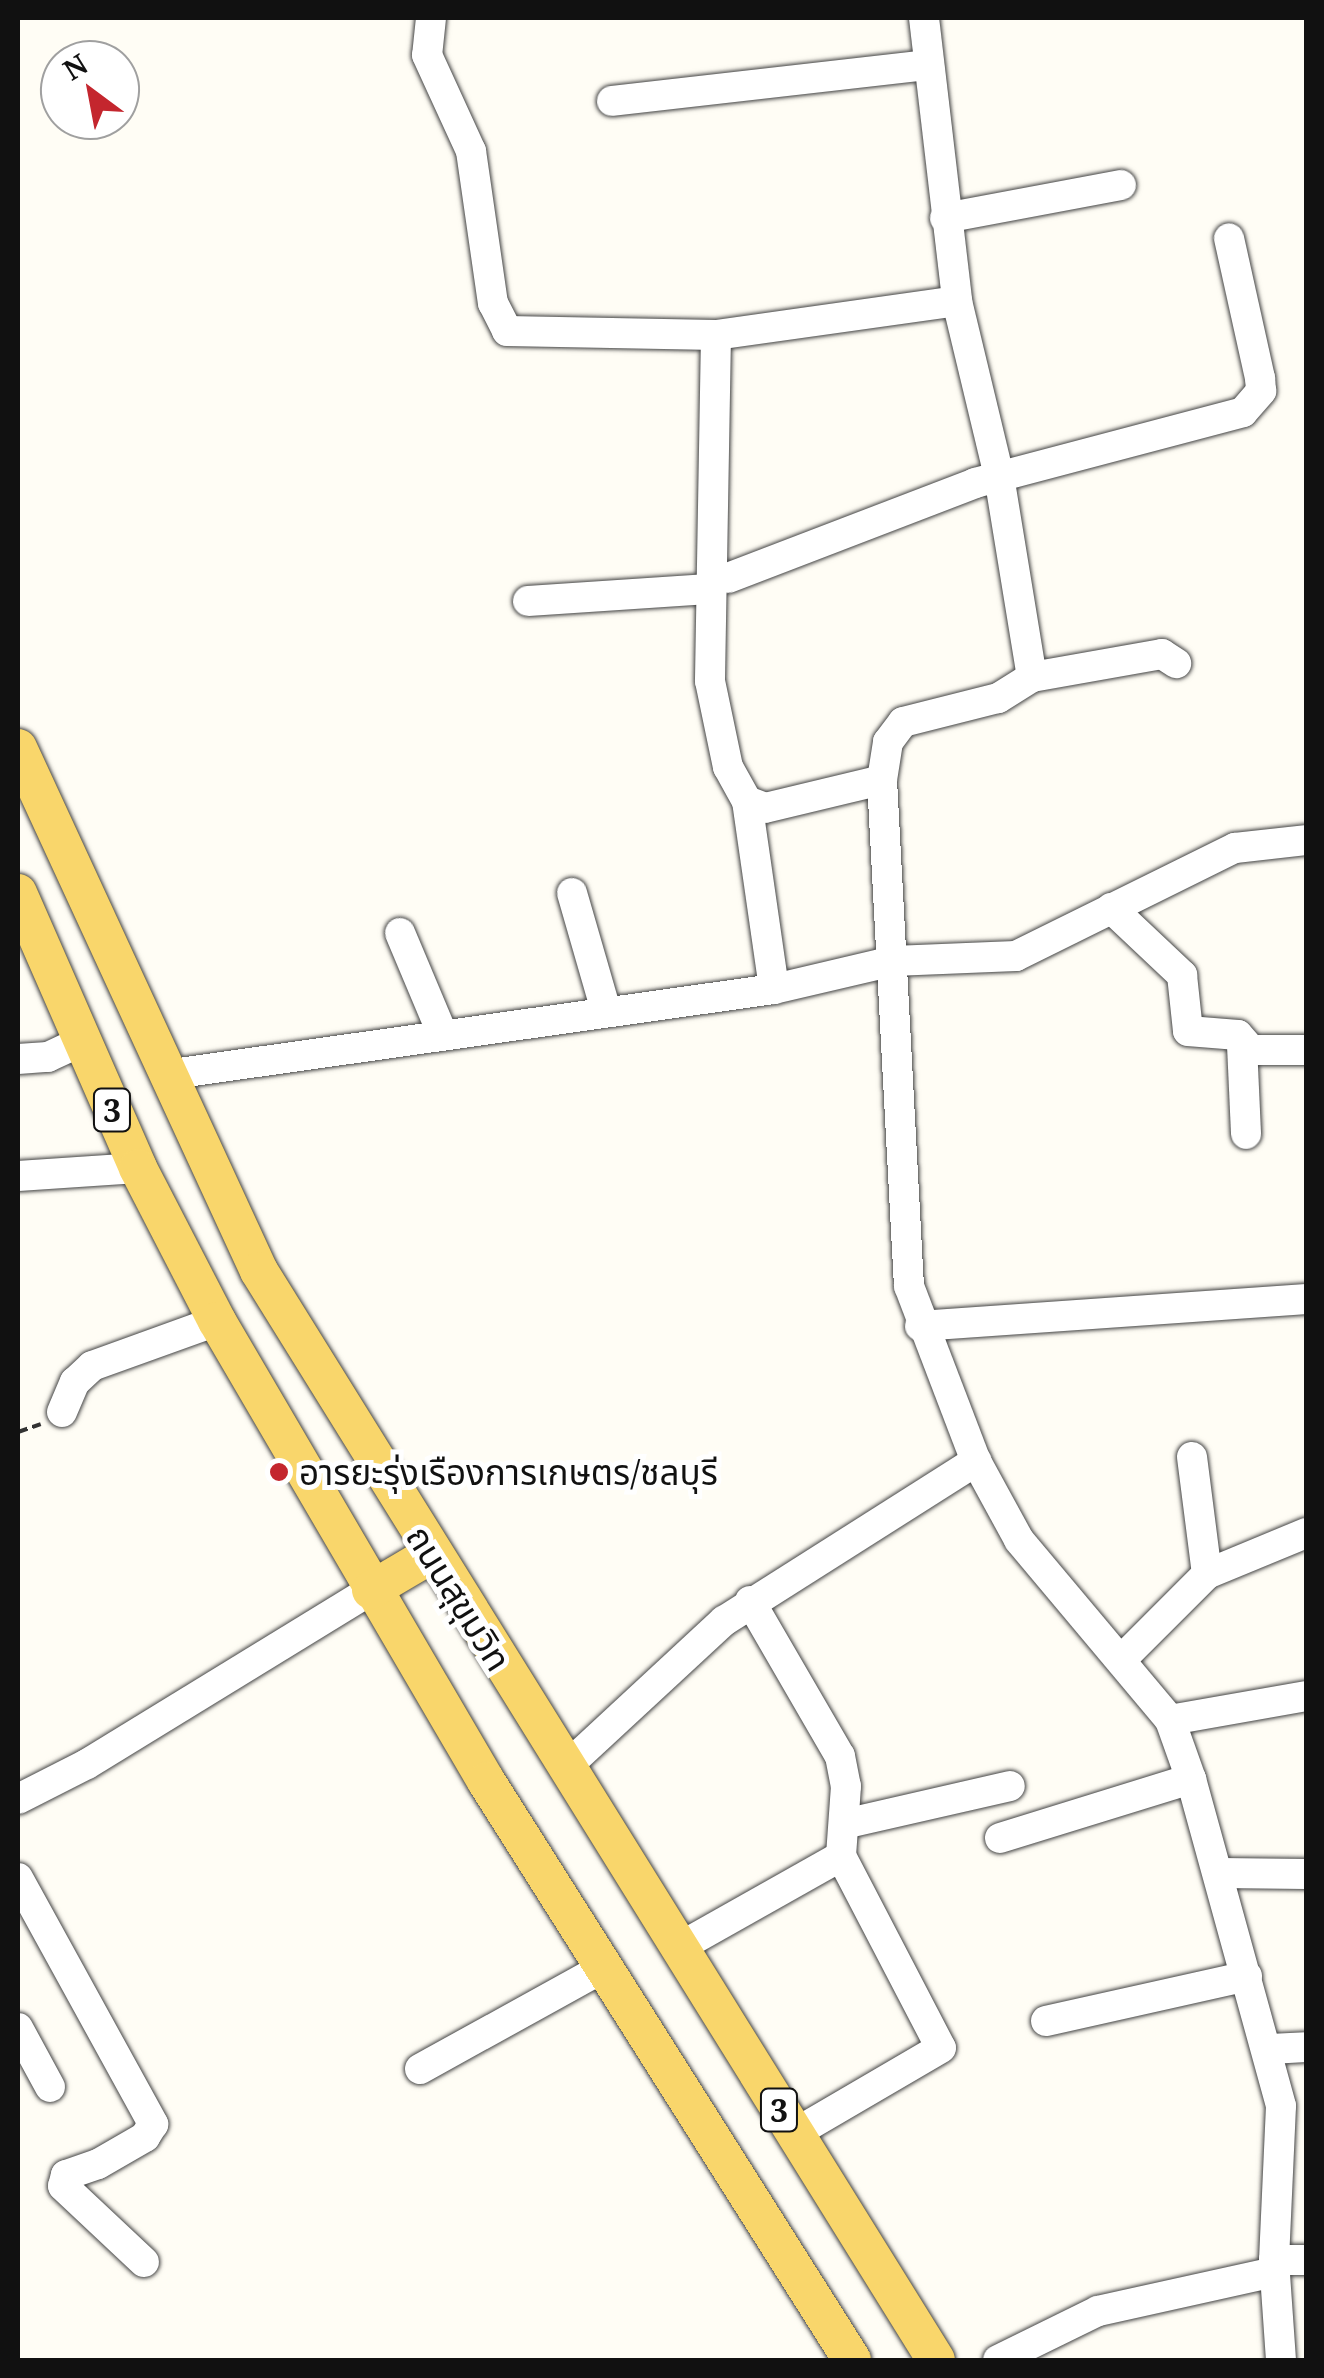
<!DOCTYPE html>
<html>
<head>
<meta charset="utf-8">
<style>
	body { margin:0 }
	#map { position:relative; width:1324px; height:2378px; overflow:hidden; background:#fffdf5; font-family:"Noto Serif","Noto Sans Thai",serif }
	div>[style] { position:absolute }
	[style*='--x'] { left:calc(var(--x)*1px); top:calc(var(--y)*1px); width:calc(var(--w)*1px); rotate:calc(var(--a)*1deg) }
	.path>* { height:4px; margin-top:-2px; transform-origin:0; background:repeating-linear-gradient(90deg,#333 0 10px,transparent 0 15px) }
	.roads { filter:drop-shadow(0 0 2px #444) drop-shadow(0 0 2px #444) }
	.minor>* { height:30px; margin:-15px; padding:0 15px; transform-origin:15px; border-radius:15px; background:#fff }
	.major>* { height:38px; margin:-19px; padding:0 19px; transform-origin:19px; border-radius:19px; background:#f9d66b }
	.dots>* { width:28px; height:28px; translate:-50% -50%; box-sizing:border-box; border:5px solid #fff; border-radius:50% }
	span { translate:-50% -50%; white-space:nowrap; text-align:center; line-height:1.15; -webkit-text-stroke:10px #fff; paint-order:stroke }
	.shield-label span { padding:2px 8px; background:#fff; border:2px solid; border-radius:8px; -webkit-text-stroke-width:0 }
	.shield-label { font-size:32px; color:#111; font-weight:700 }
	.poi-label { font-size:35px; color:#111 }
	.left { translate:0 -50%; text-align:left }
	.street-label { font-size:35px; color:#111 }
	.frame { position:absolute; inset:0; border:20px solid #111; pointer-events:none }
	.north { position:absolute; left:40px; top:40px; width:100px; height:100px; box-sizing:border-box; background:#fff; border:2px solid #a0a0a0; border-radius:50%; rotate:328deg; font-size:28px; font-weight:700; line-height:40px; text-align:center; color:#111 }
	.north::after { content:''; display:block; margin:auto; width:35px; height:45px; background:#c4262e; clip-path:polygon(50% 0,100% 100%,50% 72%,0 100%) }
</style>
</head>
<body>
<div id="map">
	<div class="path">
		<div style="--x:18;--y:1432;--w:24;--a:-19"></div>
	</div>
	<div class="roads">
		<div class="minor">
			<div style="--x:431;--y:18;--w:37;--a:96"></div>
			<div style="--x:427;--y:55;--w:106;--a:65.4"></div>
			<div style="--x:471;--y:151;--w:154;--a:81.8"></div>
			<div style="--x:493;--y:303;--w:31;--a:63"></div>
			<div style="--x:507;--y:331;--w:209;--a:1.1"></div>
			<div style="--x:716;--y:335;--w:243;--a:-8"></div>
			<div style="--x:924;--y:18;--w:285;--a:83.3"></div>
			<div style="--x:957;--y:301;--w:180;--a:76.5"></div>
			<div style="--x:999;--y:476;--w:204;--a:80.7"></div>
			<div style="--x:1032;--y:677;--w:40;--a:148"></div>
			<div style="--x:998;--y:698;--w:98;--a:165.8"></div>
			<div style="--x:903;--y:722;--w:25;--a:127"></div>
			<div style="--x:888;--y:742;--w:38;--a:99"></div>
			<div style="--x:882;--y:780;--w:507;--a:86.95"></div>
			<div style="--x:909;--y:1286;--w:187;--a:69.1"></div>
			<div style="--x:976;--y:1461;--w:90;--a:61.4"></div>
			<div style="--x:1019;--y:1540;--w:235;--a:50"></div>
			<div style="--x:1170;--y:1720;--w:63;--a:70.4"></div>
			<div style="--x:1191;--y:1779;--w:339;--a:74.6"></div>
			<div style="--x:1281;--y:2106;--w:154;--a:92.6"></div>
			<div style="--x:1274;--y:2260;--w:100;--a:86"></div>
			<div style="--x:612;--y:101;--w:319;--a:-6.5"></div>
			<div style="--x:945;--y:218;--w:179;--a:-10.6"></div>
			<div style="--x:716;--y:335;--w:346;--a:91"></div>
			<div style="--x:710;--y:681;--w:88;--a:78.2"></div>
			<div style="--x:728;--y:767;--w:39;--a:61"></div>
			<div style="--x:747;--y:801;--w:19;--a:21"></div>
			<div style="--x:765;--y:808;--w:120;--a:-13.5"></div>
			<div style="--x:728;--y:578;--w:265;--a:-21"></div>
			<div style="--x:975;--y:483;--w:277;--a:-14.8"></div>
			<div style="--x:1243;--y:412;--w:28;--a:-49"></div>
			<div style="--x:1261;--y:391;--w:13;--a:-94"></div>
			<div style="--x:1260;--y:378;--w:143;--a:-102.5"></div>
			<div style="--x:528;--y:601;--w:181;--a:-3.8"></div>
			<div style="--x:1032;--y:677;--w:132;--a:-10"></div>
			<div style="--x:1162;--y:654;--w:17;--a:33"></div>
			<div style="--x:747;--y:801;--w:190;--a:81.8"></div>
			<div style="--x:572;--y:893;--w:123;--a:73.9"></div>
			<div style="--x:1111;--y:908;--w:98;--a:43.3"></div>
			<div style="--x:1182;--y:975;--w:56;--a:83.9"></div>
			<div style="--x:1188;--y:1031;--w:50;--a:4.6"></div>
			<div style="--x:1238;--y:1035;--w:20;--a:49"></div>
			<div style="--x:1251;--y:1050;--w:55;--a:0"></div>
			<div style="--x:400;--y:933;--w:108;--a:67.2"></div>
			<div style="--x:1242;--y:1045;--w:89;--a:87.4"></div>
			<div style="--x:18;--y:1059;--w:30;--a:-4"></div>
			<div style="--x:48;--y:1057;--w:38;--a:-25"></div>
			<div style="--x:165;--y:1075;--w:615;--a:-8.04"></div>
			<div style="--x:774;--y:989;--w:122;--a:-13.2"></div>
			<div style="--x:893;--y:961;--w:123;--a:-2.3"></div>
			<div style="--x:1016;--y:956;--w:244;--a:-26.3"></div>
			<div style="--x:1235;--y:848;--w:71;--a:-6.4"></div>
			<div style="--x:18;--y:1176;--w:120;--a:-3.8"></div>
			<div style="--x:920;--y:1326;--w:387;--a:-4"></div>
			<div style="--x:62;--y:1412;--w:33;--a:-67"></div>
			<div style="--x:75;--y:1382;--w:23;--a:-43"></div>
			<div style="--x:92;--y:1366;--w:133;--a:-19.8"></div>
			<div style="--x:1192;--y:1457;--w:118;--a:82.7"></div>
			<div style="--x:750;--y:1601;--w:179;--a:59.9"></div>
			<div style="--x:840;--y:1756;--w:31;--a:79"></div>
			<div style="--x:846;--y:1786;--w:70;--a:94.1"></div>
			<div style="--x:841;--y:1856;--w:216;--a:62.5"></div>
			<div style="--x:941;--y:2048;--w:170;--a:149.7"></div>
			<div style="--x:1123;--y:1658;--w:119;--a:-45"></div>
			<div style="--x:1207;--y:1574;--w:107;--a:-22.5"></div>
			<div style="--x:1170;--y:1720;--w:138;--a:-10"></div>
			<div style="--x:565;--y:1768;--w:217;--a:-42.8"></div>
			<div style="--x:724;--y:1621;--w:299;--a:-32.4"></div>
			<div style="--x:18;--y:1799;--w:77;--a:-26.9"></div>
			<div style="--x:87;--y:1764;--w:333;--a:-31.5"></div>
			<div style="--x:844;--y:1824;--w:170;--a:-12.9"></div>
			<div style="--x:1000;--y:1838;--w:200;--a:-17.2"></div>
			<div style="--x:1221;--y:1873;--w:85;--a:0.7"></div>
			<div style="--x:18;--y:1878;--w:281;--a:61.2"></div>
			<div style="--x:153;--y:2124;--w:15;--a:122"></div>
			<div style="--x:145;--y:2137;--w:54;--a:150.1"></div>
			<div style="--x:98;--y:2164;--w:34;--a:161"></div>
			<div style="--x:66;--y:2175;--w:11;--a:105"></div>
			<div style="--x:63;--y:2186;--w:111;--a:43.2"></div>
			<div style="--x:678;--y:1948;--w:187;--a:-29.4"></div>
			<div style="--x:1046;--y:2021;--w:206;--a:-12.6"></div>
			<div style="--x:18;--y:2028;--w:67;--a:61.5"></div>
			<div style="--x:1270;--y:2049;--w:36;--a:-3"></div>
			<div style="--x:420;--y:2069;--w:207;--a:-28.9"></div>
			<div style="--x:1274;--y:2260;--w:32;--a:0"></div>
			<div style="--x:998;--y:2360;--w:111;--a:-26.1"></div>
			<div style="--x:1098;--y:2311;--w:180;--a:-12.5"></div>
		</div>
		<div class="major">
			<div style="--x:18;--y:748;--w:576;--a:65.26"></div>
			<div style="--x:259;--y:1271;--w:1282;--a:58.13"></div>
			<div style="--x:18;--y:893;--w:300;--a:66.4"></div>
			<div style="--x:138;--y:1168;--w:172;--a:62.7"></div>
			<div style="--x:217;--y:1321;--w:533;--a:59.68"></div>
			<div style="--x:486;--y:1781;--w:685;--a:57.7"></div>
			<div style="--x:371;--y:1590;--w:71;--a:-30.5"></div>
		</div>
	</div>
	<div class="dots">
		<div style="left:279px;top:1472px;background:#c4262e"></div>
	</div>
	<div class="shield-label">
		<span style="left:112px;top:1110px">3</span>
		<span style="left:779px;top:2110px">3</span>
	</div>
	<div class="poi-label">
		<span class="left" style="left:299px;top:1472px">อารยะรุ่งเรืองการเกษตร/ชลบุรี</span>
	</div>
	<div class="street-label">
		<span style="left:459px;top:1598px;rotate:58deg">ถนนสุขุมวิท</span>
	</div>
	<div class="frame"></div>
	<div class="north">N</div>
</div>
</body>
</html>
